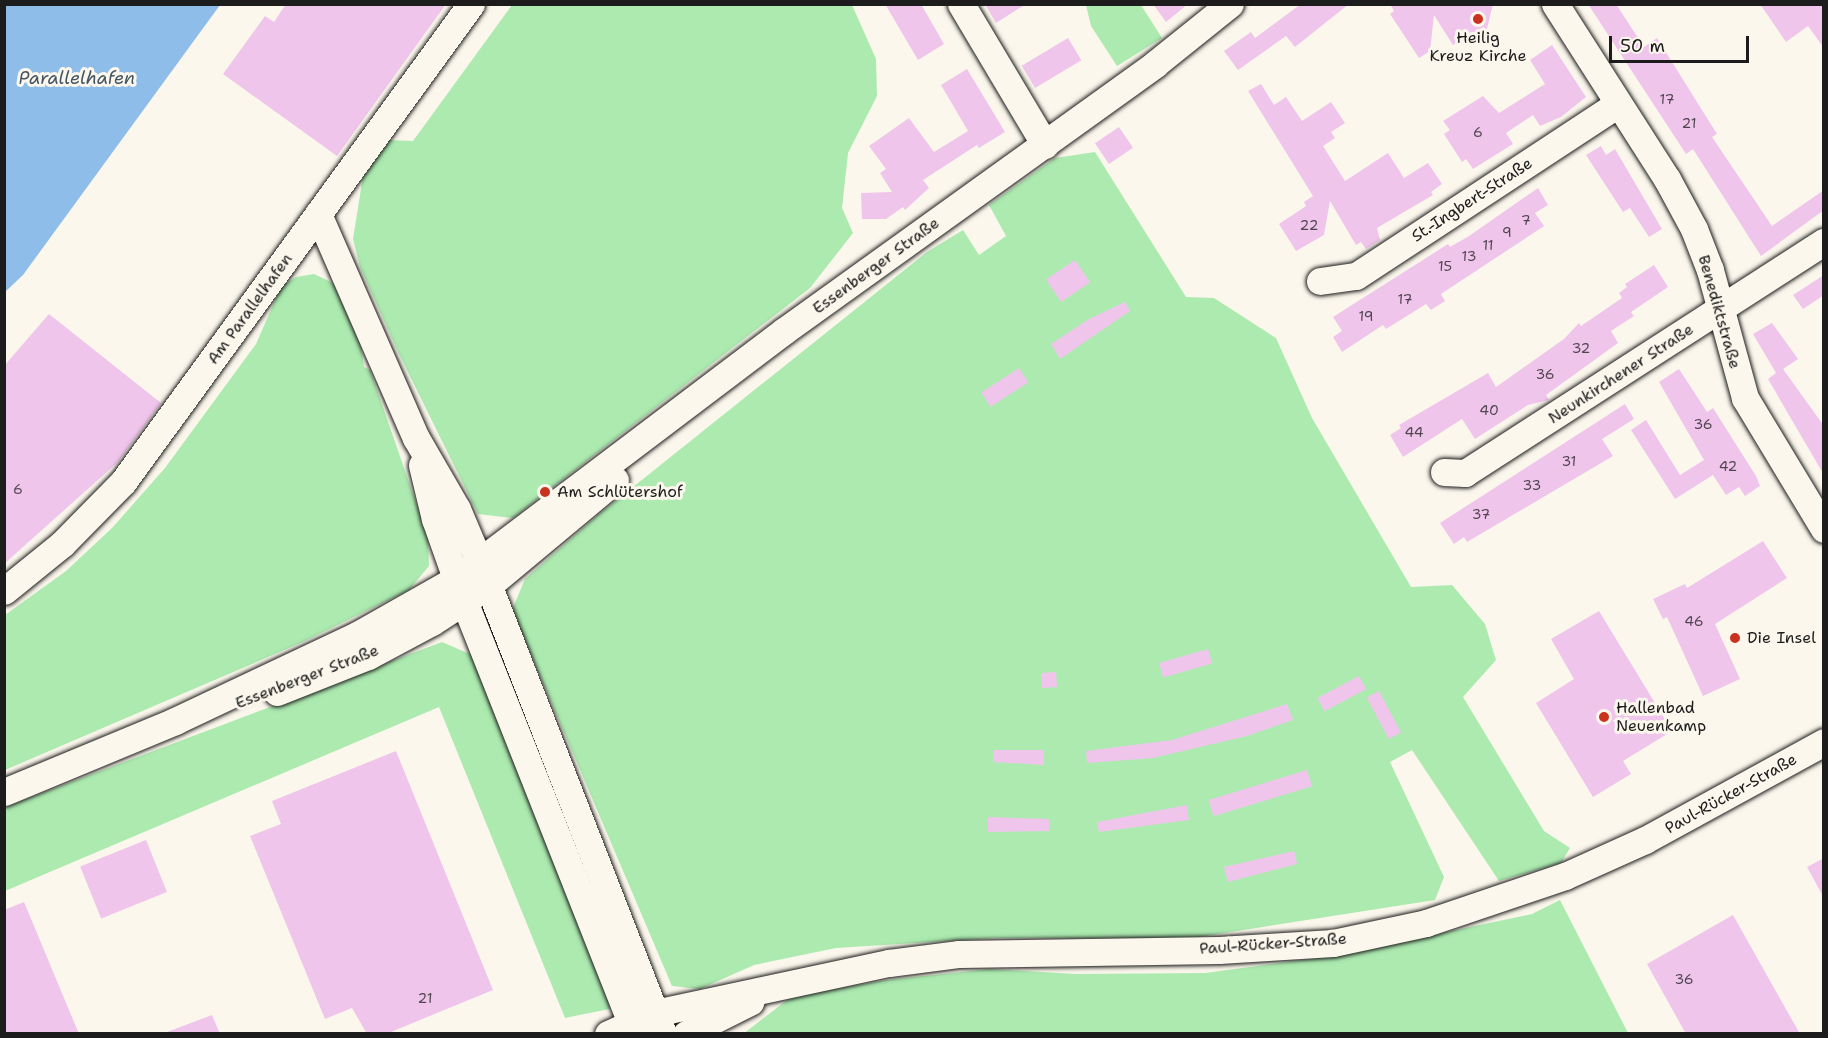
<!DOCTYPE html>
<html>
<head>
<meta charset="utf-8">
<style>
	body { margin:0 }
	#map { position:relative; width:1828px; height:1038px; overflow:hidden; background:#fbf7ec; font-family:"Shantell Sans",sans-serif }
	div>[style] { position:absolute }
	[style*='--x'] { left:calc(var(--x)*1px); top:calc(var(--y)*1px); width:calc(var(--w)*1px); rotate:calc(var(--a)*1deg) }
	.green>* { inset:0; background:#aceab0 }
	.water>* { inset:0; background:#8fbde9 }
	.building>* { inset:0; background:#f0c5ec; transform-origin:0 0 }
	.roads { filter:drop-shadow(0 0 2px #1c1c1c) drop-shadow(0 0 2px #1c1c1c) }
	.minor>* { height:27px; margin:-13.5px; padding:0 13.5px; transform-origin:13.5px; border-radius:13.5px; background:#fbf7ec }
	.dots>* { width:16px; height:16px; translate:-50% -50%; box-sizing:border-box; border:3px solid #fbf7ec; border-radius:50% }
	span { translate:-50% -50%; white-space:nowrap; text-align:center; line-height:1.15; -webkit-text-stroke:6px #fbf7ec; paint-order:stroke }
	.number-label { font-size:14px; color:#514650 }
	.number-label span { -webkit-text-stroke-width:0 }
	.poi-label { font-size:16px; color:#1c1c1c }
	.left { translate:0 -50%; text-align:left }
	.street-label { font-size:16px; color:#1c1c1c }
	.water-label { font-size:18px; color:#445464; font-style:italic }
	.frame { position:absolute; inset:0; border:6px solid #1c1c1c; pointer-events:none }
	.scale { position:absolute; left:1609px; top:36px; width:140px; height:27px; box-sizing:border-box; border:3px solid #1c1c1c; border-top:0; padding-left:8px; font-size:18px; line-height:21px; white-space:nowrap; color:#1c1c1c; -webkit-text-stroke:4px #fbf7ec; paint-order:stroke }
</style>
</head>
<body>
<div id="map">
	<div class="green">
		<div style="clip-path:polygon(512px 5px,852px 5px,876px 59px,877px 96px,848px 153px,842px 208px,853px 233px,810px 288px,513px 518px,478px 514px,399px 354px,360px 267px,353px 239px,363px 176px,388px 140px,413px 141px)"></div>
		<div style="clip-path:polygon(1086px 5px,1141px 5px,1162px 38px,1117px 66px,1091px 26px)"></div>
		<div style="clip-path:polygon(1095px 152px,1186px 297px,1214px 298px,1276px 338px,1312px 418px,1411px 587px,1452px 585px,1485px 624px,1496px 660px,1463px 697px,1544px 831px,1570px 848px,1561px 863px,1499px 881px,1412px 750px,1390px 762px,1444px 877px,1435px 900px,1186px 939px,995px 938px,836px 948px,754px 965px,700px 989px,672px 986px,512px 610px,525px 579px,598px 515px,927px 252px,963px 230px,979px 255px,1006px 236px,989px 205px,1055px 158px)"></div>
		<div style="clip-path:polygon(314px 274px,331px 282px,341px 293px,361px 346px,364px 367px,370px 370px,428px 537px,429px 566px,409px 590px,303px 642px,5px 770px,5px 615px,66px 571px,112px 528px,165px 468px,256px 344px,281px 287px,296px 277px)"></div>
		<div style="clip-path:polygon(442px 642px,472px 655px,614px 1008px,565px 1018px,439px 707px,5px 891px,5px 807px)"></div>
		<div style="clip-path:polygon(1560px 900px,1628px 1033px,743px 1034px,791px 997px,886px 980px,990px 969px,1075px 974px,1205px 973px,1332px 956px,1532px 914px)"></div>
	</div>
	<div class="water">
		<div style="clip-path:polygon(5px 4px,220px 5px,23px 275px,5px 292px)"></div>
	</div>
	<div class="building">
		<div style="clip-path:polygon(286px 4px,446px 4px,337px 156px,223px 74px,265px 16px,274px 22px)"></div>
		<div style="clip-path:polygon(885px 4px,921px 4px,944px 44px,918px 60px)"></div>
		<div style="clip-path:polygon(985px 4px,1026px 4px,996px 23px)"></div>
		<div style="clip-path:polygon(1153px 4px,1188px 4px,1166px 22px)"></div>
		<div style="clip-path:polygon(1301px 4px,1349px 4px,1295px 47px,1286px 36px,1238px 70px,1224px 51px,1251px 32px,1255px 38px)"></div>
		<div style="clip-path:polygon(1390px 4px,1493px 4px,1486px 33px,1476px 36px,1473px 32px,1453px 45px,1434px 15px,1430px 51px,1419px 58px,1390px 14px,1394px 11px)"></div>
		<div style="clip-path:polygon(1588px 4px,1616px 4px,1644px 47px,1657px 38px,1717px 134px,1712px 137px,1772px 226px,1824px 190px,1824px 210px,1761px 256px,1693px 149px,1686px 154px)"></div>
		<div style="clip-path:polygon(1760px 4px,1824px 4px,1824px 48px,1808px 26px,1786px 42px)"></div>
		<div style="left:1068px;top:38px;width:26px;height:54px;rotate:59deg"></div>
		<div style="clip-path:polygon(1552px 45px,1586px 97px,1561px 117px,1540px 126px,1533px 115px,1506px 133px,1513px 144px,1473px 169px,1466px 159px,1462px 162px,1444px 134px,1450px 130px,1443px 121px,1483px 96px,1499px 113px,1545px 84px,1530px 60px)"></div>
		<div style="clip-path:polygon(967px 69px,1005px 132px,979px 148px,977px 145px,923px 180px,929px 188px,905px 210px,903px 207px,886px 219px,862px 219px,861px 193px,892px 192px,880px 173px,886px 169px,869px 146px,909px 118px,934px 152px,968px 131px,941px 85px)"></div>
		<div style="clip-path:polygon(1261px 84px,1274px 105px,1286px 97px,1302px 121px,1331px 102px,1345px 123px,1331px 132px,1335px 138px,1323px 146px,1345px 181px,1388px 153px,1404px 178px,1428px 163px,1442px 184px,1431px 192px,1433px 195px,1377px 228px,1380px 240px,1366px 249px,1361px 242px,1356px 245px,1330px 201px,1324px 235px,1296px 251px,1279px 224px,1306px 206px,1304px 202px,1313px 196px,1248px 91px)"></div>
		<div style="left:1119px;top:127px;width:25px;height:29px;rotate:56deg"></div>
		<div style="clip-path:polygon(1601px 146px,1606px 155px,1615px 149px,1662px 229px,1649px 237px,1630px 208px,1623px 212px,1586px 155px)"></div>
		<div style="clip-path:polygon(1538px 188px,1548px 205px,1535px 213px,1544px 226px,1441px 294px,1445px 301px,1431px 310px,1426px 304px,1386px 329px,1383px 325px,1342px 352px,1333px 337px,1342px 331px,1333px 317px,1448px 244px,1450px 247px,1469px 236px)"></div>
		<div style="left:1075px;top:260px;width:27px;height:35px;rotate:56deg"></div>
		<div style="clip-path:polygon(1654px 265px,1668px 287px,1631px 312px,1634px 316px,1611px 331px,1618px 343px,1546px 395px,1549px 400px,1528px 405px,1475px 439px,1462px 419px,1403px 457px,1390px 435px,1401px 428px,1399px 425px,1488px 373px,1496px 387px,1564px 339px,1579px 323px,1581px 326px,1622px 298px,1619px 293px,1627px 287px,1625px 284px)"></div>
		<div style="clip-path:polygon(1824px 275px,1824px 295px,1803px 309px,1793px 295px)"></div>
		<div style="clip-path:polygon(1125px 302px,1130px 311px,1060px 359px,1051px 344px,1089px 319px)"></div>
		<div style="clip-path:polygon(49px 314px,161px 403px,118px 462px,4px 564px,4px 366px)"></div>
		<div style="clip-path:polygon(1772px 323px,1798px 359px,1783px 369px,1824px 426px,1824px 475px,1768px 379px,1776px 373px,1753px 334px)"></div>
		<div style="left:1019px;top:368px;width:17px;height:45px;rotate:57deg"></div>
		<div style="clip-path:polygon(1679px 369px,1707px 412px,1713px 408px,1756px 476px,1760px 486px,1745px 496px,1739px 487px,1726px 495px,1713px 475px,1675px 499px,1631px 430px,1646px 420px,1680px 475px,1704px 460px,1659px 382px)"></div>
		<div style="clip-path:polygon(1625px 404px,1634px 419px,1602px 439px,1613px 456px,1467px 542px,1464px 537px,1454px 544px,1440px 523px)"></div>
		<div style="clip-path:polygon(1763px 541px,1787px 578px,1715px 624px,1740px 679px,1703px 696px,1667px 617px,1663px 619px,1653px 599px,1685px 584px,1687px 588px)"></div>
		<div style="clip-path:polygon(1599px 611px,1672px 731px,1623px 761px,1631px 774px,1593px 797px,1536px 703px,1574px 679px,1551px 639px)"></div>
		<div style="left:1208px;top:649px;width:15px;height:51px;rotate:74deg"></div>
		<div style="left:1056px;top:672px;width:15px;height:15px;rotate:86deg"></div>
		<div style="left:1359px;top:676px;width:15px;height:47px;rotate:62deg"></div>
		<div style="left:1379px;top:691px;width:47px;height:14px;rotate:62deg"></div>
		<div style="clip-path:polygon(1287px 704px,1293px 720px,1247px 736px,1153px 758px,1087px 763px,1086px 751px,1172px 740px)"></div>
		<div style="clip-path:polygon(994px 750px,1044px 750px,1044px 765px,993px 762px)"></div>
		<div style="clip-path:polygon(396px 751px,493px 990px,386px 1034px,367px 1034px,352px 1008px,325px 1019px,250px 836px,281px 824px,272px 801px)"></div>
		<div style="left:1307px;top:770px;width:17px;height:103px;rotate:73deg"></div>
		<div style="clip-path:polygon(1187px 805px,1189px 820px,1099px 832px,1097px 822px)"></div>
		<div style="clip-path:polygon(988px 817px,1049px 819px,1049px 831px,988px 832px)"></div>
		<div style="left:146px;top:840px;width:56px;height:71px;rotate:68deg"></div>
		<div style="clip-path:polygon(1294px 851px,1297px 864px,1228px 882px,1224px 867px)"></div>
		<div style="clip-path:polygon(1824px 858px,1824px 898px,1807px 867px)"></div>
		<div style="clip-path:polygon(24px 902px,79px 1034px,4px 1034px,4px 910px)"></div>
		<div style="clip-path:polygon(1733px 915px,1800px 1034px,1686px 1034px,1647px 964px)"></div>
		<div style="clip-path:polygon(212px 1015px,220px 1034px,167px 1034px,167px 1032px)"></div>
	</div>
	<div class="roads">
		<div class="minor">
			<div style="--x:961;--y:4;--w:164;--a:59.2"></div>
			<div style="--x:1555;--y:4;--w:208;--a:57.4"></div>
			<div style="--x:1667;--y:179;--w:57;--a:61.6"></div>
			<div style="--x:1694;--y:229;--w:44;--a:68.7"></div>
			<div style="--x:1710;--y:270;--w:133;--a:74.7"></div>
			<div style="--x:1745;--y:398;--w:153;--a:58.9"></div>
			<div style="--x:318;--y:214;--w:244;--a:66.4"></div>
			<div style="--x:416;--y:438;--w:82;--a:60"></div>
			<div style="--x:457;--y:509;--w:56;--a:67.1"></div>
			<div style="--x:479;--y:561;--w:508;--a:68.74"></div>
			<div style="--x:1320;--y:281;--w:36;--a:-8"></div>
			<div style="--x:1356;--y:276;--w:313;--a:-33.3"></div>
			<div style="--x:422;--y:465;--w:56;--a:76.5"></div>
			<div style="--x:435;--y:519;--w:87;--a:70.5"></div>
			<div style="--x:464;--y:601;--w:466;--a:68.4"></div>
			<div style="--x:1444;--y:472;--w:21;--a:3"></div>
			<div style="--x:1465;--y:473;--w:427;--a:-32.8"></div>
			<div style="--x:4;--y:591;--w:75;--a:-39"></div>
			<div style="--x:62;--y:544;--w:87;--a:-45.5"></div>
			<div style="--x:123;--y:482;--w:591;--a:-53.94"></div>
			<div style="--x:277;--y:692;--w:98;--a:-21.6"></div>
			<div style="--x:368;--y:656;--w:72;--a:-28"></div>
			<div style="--x:432;--y:622;--w:68;--a:-33"></div>
			<div style="--x:489;--y:585;--w:164;--a:-39.8"></div>
			<div style="--x:4;--y:792;--w:185;--a:-22.5"></div>
			<div style="--x:175;--y:721;--w:201;--a:-25.3"></div>
			<div style="--x:357;--y:635;--w:114;--a:-29.5"></div>
			<div style="--x:456;--y:579;--w:411;--a:-37.1"></div>
			<div style="--x:784;--y:331;--w:457;--a:-35.7"></div>
			<div style="--x:1155;--y:64;--w:96;--a:-38.7"></div>
			<div style="--x:608;--y:1034;--w:51;--a:-24.1"></div>
			<div style="--x:655;--y:1013;--w:239;--a:-12.1"></div>
			<div style="--x:889;--y:963;--w:71;--a:-7.3"></div>
			<div style="--x:959;--y:954;--w:260;--a:-0.9"></div>
			<div style="--x:1219;--y:950;--w:114;--a:-3.5"></div>
			<div style="--x:1333;--y:943;--w:95;--a:-12.1"></div>
			<div style="--x:1426;--y:923;--w:147;--a:-18.7"></div>
			<div style="--x:1565;--y:876;--w:88;--a:-24.2"></div>
			<div style="--x:1645;--y:840;--w:204;--a:-28.7"></div>
			<div style="--x:686;--y:1034;--w:72;--a:-26.6"></div>
		</div>
	</div>
	<div class="dots">
		<div style="left:1478px;top:19px;background:#c8321e"></div>
		<div style="left:545px;top:492px;background:#c8321e"></div>
		<div style="left:1735px;top:638px;background:#c8321e"></div>
		<div style="left:1604px;top:717px;background:#c8321e"></div>
	</div>
	<div class="number-label">
		<span style="left:1667px;top:99px">17</span>
		<span style="left:1689px;top:123px">21</span>
		<span style="left:1478px;top:132px">6</span>
		<span style="left:1526px;top:220px">7</span>
		<span style="left:1309px;top:225px">22</span>
		<span style="left:1507px;top:232px">9</span>
		<span style="left:1488px;top:245px">11</span>
		<span style="left:1469px;top:256px">13</span>
		<span style="left:1445px;top:266px">15</span>
		<span style="left:1405px;top:299px">17</span>
		<span style="left:1366px;top:316px">19</span>
		<span style="left:1581px;top:348px">32</span>
		<span style="left:1545px;top:374px">36</span>
		<span style="left:1489px;top:410px">40</span>
		<span style="left:1703px;top:424px">36</span>
		<span style="left:1414px;top:432px">44</span>
		<span style="left:1569px;top:461px">31</span>
		<span style="left:1728px;top:466px">42</span>
		<span style="left:1532px;top:485px">33</span>
		<span style="left:18px;top:489px">6</span>
		<span style="left:1481px;top:514px">37</span>
		<span style="left:1694px;top:621px">46</span>
		<span style="left:1684px;top:979px">36</span>
		<span style="left:425px;top:998px">21</span>
	</div>
	<div class="poi-label">
		<span style="left:1478px;top:47px">Heilig<br>Kreuz Kirche</span>
		<span class="left" style="left:557px;top:492px">Am Schlütershof</span>
		<span class="left" style="left:1747px;top:638px">Die Insel</span>
		<span class="left" style="left:1616px;top:717px">Hallenbad<br>Neuenkamp</span>
	</div>
	<div class="street-label">
		<span style="left:1472px;top:200px;rotate:-33deg">St.-Ingbert-Straße</span>
		<span style="left:876px;top:266px;rotate:-36deg">Essenberger Straße</span>
		<span style="left:250px;top:309px;rotate:-54deg">Am Parallelhafen</span>
		<span style="left:1719px;top:312px;rotate:74deg">Benediktstraße</span>
		<span style="left:1621px;top:374px;rotate:-33deg">Neunkirchener Straße</span>
		<span style="left:307px;top:677px;rotate:-21deg">Essenberger Straße</span>
		<span style="left:1731px;top:794px;rotate:-29deg">Paul-Rücker-Straße</span>
		<span style="left:1273px;top:944px;rotate:-4deg">Paul-Rücker-Straße</span>
	</div>
	<div class="water-label">
		<span style="left:77px;top:78px">Parallelhafen</span>
	</div>
	<div class="frame"></div>
	<div class="scale">50 m</div>
</div>
</body>
</html>
